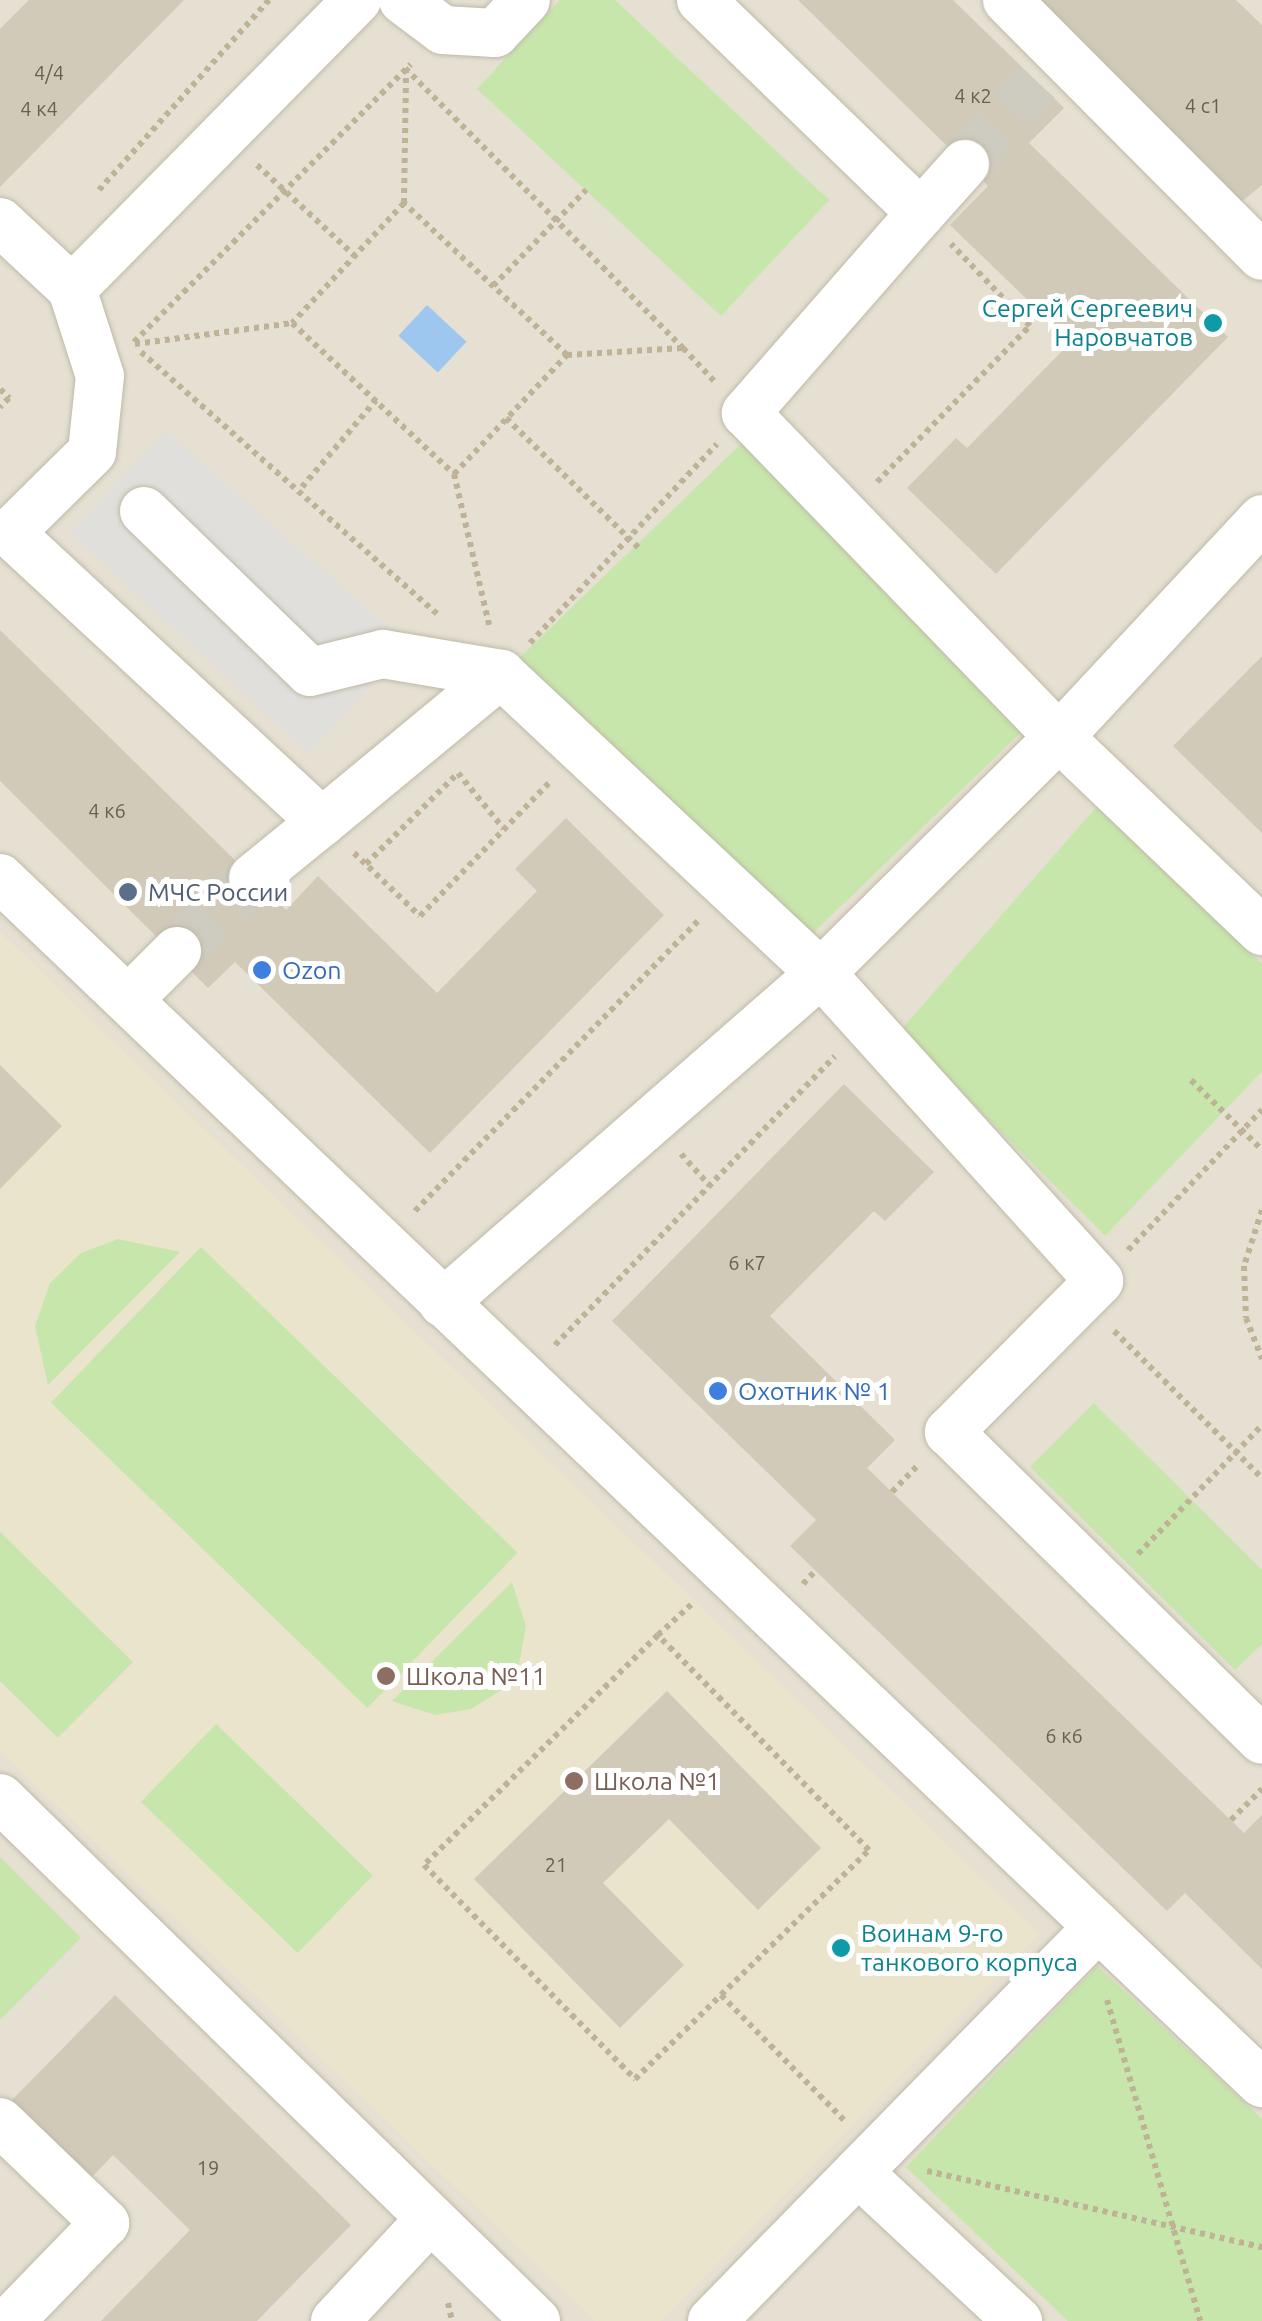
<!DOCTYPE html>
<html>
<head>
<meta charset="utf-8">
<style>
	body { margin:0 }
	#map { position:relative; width:1262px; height:2321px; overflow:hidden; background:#f1eee3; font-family:Ubuntu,sans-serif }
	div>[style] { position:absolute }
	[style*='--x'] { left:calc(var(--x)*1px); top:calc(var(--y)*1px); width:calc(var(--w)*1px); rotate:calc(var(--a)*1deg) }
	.residential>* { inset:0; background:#e5e0d1; transform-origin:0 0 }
	.education>* { inset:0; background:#eae4cc }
	.green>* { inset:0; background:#c7e6ab; transform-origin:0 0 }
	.parking>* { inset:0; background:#e1dfdb }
	.water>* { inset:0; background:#9ec7ef; transform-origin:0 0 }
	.building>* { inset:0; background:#d2cab8 }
	.minor-tunnel>* { height:48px; margin-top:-24px; transform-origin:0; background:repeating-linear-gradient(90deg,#cecbc0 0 48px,transparent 0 72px) }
	.path>* { height:6px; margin-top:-3px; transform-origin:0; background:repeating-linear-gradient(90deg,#beb397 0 5px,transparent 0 10px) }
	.roads { filter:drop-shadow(0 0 2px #bfb9a8) drop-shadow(0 0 2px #bfb9a8) }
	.minor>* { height:48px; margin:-24px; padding:0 24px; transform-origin:24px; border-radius:24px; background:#fff }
	.dots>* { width:28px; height:28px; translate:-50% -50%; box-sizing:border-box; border:5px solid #fff; border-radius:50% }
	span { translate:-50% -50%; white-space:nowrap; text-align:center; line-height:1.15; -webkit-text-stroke:10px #fff; paint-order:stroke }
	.number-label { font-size:20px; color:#676154 }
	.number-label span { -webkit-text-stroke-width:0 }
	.culture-label { font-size:25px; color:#0d838f }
	.right { translate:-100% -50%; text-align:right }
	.left { translate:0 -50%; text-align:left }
	.service-label { font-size:25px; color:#4e5e75 }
	.shop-label { font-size:25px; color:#366cbe }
	.education-label { font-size:25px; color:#785e54 }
</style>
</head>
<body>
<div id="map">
	<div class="residential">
		<div style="left:0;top:0;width:1262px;height:2321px"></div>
	</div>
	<div class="education">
		<div style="clip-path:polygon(0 932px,1040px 1934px,661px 2321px,595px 2321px,0 1751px)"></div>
	</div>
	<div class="green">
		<div style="clip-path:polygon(560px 0,615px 0,829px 200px,721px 316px,477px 89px)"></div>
		<div style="left:743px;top:442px;width:402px;height:322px;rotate:46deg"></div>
		<div style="clip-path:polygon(1099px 804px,1262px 964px,1262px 1071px,1105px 1236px,900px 1031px)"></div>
		<div style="clip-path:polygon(118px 1239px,180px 1252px,48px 1385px,35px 1326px,50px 1283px,81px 1253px)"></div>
		<div style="left:201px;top:1247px;width:440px;height:216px;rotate:44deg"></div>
		<div style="clip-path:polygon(1094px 1403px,1262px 1570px,1262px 1644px,1235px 1670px,1030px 1467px)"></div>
		<div style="clip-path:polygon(0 1532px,133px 1662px,58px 1738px,0 1681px)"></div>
		<div style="clip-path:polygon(512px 1582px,526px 1626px,519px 1664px,500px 1691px,471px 1709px,435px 1715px,392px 1701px)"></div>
		<div style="left:216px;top:1724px;width:218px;height:108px;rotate:44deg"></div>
		<div style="clip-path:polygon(0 1857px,81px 1938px,0 2020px)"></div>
		<div style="clip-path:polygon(1097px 1966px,1262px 2119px,1262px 2321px,1068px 2321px,906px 2167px)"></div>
	</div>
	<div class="parking">
		<div style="clip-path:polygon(166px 431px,389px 628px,376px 682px,309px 754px,70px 533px)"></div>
	</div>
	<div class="water">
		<div style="left:427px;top:305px;width:54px;height:42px;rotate:43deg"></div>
	</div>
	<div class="building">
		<div style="clip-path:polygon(29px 0,184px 0,0 187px,0 29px)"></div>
		<div style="clip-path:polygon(798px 0,953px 0,1064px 108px,1029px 143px,1228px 337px,996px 574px,907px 488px,956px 438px,967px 448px,1071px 342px,950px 225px,988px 186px)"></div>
		<div style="clip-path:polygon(1038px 0,1236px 0,1262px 25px,1262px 185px,1241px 202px)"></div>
		<div style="clip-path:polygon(0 630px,286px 910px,318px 876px,437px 993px,537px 891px,515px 869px,566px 818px,664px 915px,430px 1153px,235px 962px,208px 988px,0 781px)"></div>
		<div style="clip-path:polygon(1262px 656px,1262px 833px,1173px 746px)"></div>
		<div style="clip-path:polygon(0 1065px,62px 1126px,0 1189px)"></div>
		<div style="clip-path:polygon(844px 1084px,934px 1172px,885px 1221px,874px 1211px,770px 1316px,895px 1440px,867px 1468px,1244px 1833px,1262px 1815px,1262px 1969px,1185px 1893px,1167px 1911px,790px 1546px,816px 1520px,612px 1321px)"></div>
		<div style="clip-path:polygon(667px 1691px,821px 1848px,758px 1910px,669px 1819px,603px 1883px,684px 1965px,620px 2028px,474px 1879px)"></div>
		<div style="clip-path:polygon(115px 1995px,351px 2225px,257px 2321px,101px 2321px,190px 2230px,113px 2155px,90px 2179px,11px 2101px)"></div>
	</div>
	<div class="minor-tunnel">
		<div style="--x:965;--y:164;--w:109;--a:-48.7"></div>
		<div style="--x:177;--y:951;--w:105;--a:-43.8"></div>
	</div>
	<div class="path">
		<div style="--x:405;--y:68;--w:395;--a:45.2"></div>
		<div style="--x:257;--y:165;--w:134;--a:42.9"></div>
		<div style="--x:99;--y:190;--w:255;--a:-48.2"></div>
		<div style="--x:404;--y:203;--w:133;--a:-89.1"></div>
		<div style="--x:493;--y:286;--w:134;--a:-45.9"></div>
		<div style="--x:134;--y:342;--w:392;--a:-45.1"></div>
		<div style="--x:135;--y:344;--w:158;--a:-7.6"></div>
		<div style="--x:141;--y:352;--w:397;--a:41.5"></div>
		<div style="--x:567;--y:355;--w:223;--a:-137"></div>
		<div style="--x:404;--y:203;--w:164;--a:133"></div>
		<div style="--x:292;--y:323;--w:221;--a:43"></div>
		<div style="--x:454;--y:474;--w:164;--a:-46.5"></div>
		<div style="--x:567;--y:355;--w:116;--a:-3.5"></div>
		<div style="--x:683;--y:348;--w:47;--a:46.7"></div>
		<div style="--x:0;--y:389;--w:13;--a:45"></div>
		<div style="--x:9;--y:398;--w:13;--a:135"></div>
		<div style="--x:506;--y:418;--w:187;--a:44.4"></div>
		<div style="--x:454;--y:474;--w:155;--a:76.9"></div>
		<div style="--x:877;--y:482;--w:219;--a:-45.6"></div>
		<div style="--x:1030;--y:326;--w:114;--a:-133.9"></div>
		<div style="--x:302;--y:487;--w:114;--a:-49.6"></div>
		<div style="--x:530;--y:643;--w:273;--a:-46.8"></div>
		<div style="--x:354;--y:853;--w:91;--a:43.7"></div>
		<div style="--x:420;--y:916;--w:185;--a:-45.9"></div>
		<div style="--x:366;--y:864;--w:129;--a:-44.7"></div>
		<div style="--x:458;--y:773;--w:72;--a:50.6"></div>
		<div style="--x:1191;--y:1080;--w:100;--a:44.6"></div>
		<div style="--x:681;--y:1154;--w:43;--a:47.8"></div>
		<div style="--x:1262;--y:1210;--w:59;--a:107.8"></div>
		<div style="--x:1244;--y:1266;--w:52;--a:87.8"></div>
		<div style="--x:1246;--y:1318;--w:44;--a:68.7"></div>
		<div style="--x:415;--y:1211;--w:407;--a:-45.7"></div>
		<div style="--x:1128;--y:1250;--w:194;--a:-46.3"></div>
		<div style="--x:1114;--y:1331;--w:209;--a:44.8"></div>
		<div style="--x:555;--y:1345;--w:402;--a:-45.9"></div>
		<div style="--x:892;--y:1492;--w:36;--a:-46"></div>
		<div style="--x:1138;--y:1554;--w:179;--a:-46.1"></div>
		<div style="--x:803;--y:1584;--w:19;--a:-47"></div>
		<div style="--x:658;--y:1635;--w:49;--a:-42.5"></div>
		<div style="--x:1231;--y:1820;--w:44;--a:-45"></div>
		<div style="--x:721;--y:1995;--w:207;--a:-44.4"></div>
		<div style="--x:869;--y:1850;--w:301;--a:-134.5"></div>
		<div style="--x:658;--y:1635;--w:328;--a:135.5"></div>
		<div style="--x:424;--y:1865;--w:301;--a:45.4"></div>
		<div style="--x:635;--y:2079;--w:120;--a:-44.3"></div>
		<div style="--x:721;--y:1995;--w:178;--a:45.5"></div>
		<div style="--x:1107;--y:2000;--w:334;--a:73.8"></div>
		<div style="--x:927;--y:2171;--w:344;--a:12.8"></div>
		<div style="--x:448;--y:2303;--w:18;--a:77"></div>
	</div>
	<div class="roads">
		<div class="minor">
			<div style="--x:357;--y:0;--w:406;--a:134.6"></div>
			<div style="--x:72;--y:289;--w:91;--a:72.2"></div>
			<div style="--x:100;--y:376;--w:76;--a:96"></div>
			<div style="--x:92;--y:452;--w:115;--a:135.4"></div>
			<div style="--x:10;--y:533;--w:425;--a:42.8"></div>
			<div style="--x:322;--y:822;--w:232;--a:-39.6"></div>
			<div style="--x:501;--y:674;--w:438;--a:43.1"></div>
			<div style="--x:821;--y:973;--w:415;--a:47.9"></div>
			<div style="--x:1099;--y:1281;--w:213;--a:134.8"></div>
			<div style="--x:949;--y:1432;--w:439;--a:44.5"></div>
			<div style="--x:403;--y:0;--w:50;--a:36.9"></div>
			<div style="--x:443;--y:30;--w:52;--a:3.3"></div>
			<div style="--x:495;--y:33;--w:45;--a:-46.8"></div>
			<div style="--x:701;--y:0;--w:306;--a:44.1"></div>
			<div style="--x:921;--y:213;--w:266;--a:131.2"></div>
			<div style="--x:746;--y:413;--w:450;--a:46"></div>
			<div style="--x:1059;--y:737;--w:281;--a:43.7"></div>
			<div style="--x:1007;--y:0;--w:361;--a:45.1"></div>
			<div style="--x:921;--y:213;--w:66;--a:-48.1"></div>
			<div style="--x:0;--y:222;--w:98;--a:42.9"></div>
			<div style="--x:144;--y:511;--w:231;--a:44.1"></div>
			<div style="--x:310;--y:672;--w:75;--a:-13.9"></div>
			<div style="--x:383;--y:654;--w:120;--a:9.6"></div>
			<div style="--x:0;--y:878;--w:1745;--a:43.68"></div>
			<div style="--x:253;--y:878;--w:89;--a:-39.1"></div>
			<div style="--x:129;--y:999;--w:68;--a:-45"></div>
			<div style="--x:443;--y:1303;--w:502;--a:-41.12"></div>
			<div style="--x:821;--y:973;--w:335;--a:-44.8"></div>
			<div style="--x:1059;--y:737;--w:298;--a:-47"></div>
			<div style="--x:0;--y:1798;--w:749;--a:44.3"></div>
			<div style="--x:0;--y:2122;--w:146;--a:43.9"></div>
			<div style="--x:105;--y:2223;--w:136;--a:134.1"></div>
			<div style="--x:858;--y:2172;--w:219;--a:43"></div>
			<div style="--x:335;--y:2321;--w:139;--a:-47"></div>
			<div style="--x:712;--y:2321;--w:552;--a:-45.59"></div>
		</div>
	</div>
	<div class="dots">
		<div style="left:1213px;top:323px;background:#0f9aa8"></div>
		<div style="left:128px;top:892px;background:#5c6f8a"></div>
		<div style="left:262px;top:970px;background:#3f7fe0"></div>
		<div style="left:718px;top:1391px;background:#3f7fe0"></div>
		<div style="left:386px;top:1676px;background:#8d6e63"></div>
		<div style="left:574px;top:1781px;background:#8d6e63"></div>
		<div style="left:841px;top:1948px;background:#0f9aa8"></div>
	</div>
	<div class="number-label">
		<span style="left:49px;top:72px">4/4</span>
		<span style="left:973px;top:95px">4 к2</span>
		<span style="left:1203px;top:105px">4 с1</span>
		<span style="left:39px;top:108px">4 к4</span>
		<span style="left:107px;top:810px">4 к6</span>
		<span style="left:747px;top:1262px">6 к7</span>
		<span style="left:1064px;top:1735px">6 к6</span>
		<span style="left:556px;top:1864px">21</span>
		<span style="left:208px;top:2167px">19</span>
	</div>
	<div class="culture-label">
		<span class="right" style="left:1193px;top:323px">Сергей Сергеевич<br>Наровчатов</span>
		<span class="left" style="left:861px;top:1948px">Воинам 9-го<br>танкового корпуса</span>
	</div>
	<div class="service-label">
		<span class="left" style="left:148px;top:892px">МЧС России</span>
	</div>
	<div class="shop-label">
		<span class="left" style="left:282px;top:970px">Ozon</span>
		<span class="left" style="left:738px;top:1391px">Охотник № 1</span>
	</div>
	<div class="education-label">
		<span class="left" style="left:406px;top:1676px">Школа №11</span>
		<span class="left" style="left:594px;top:1781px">Школа №1</span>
	</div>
</div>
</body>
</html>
